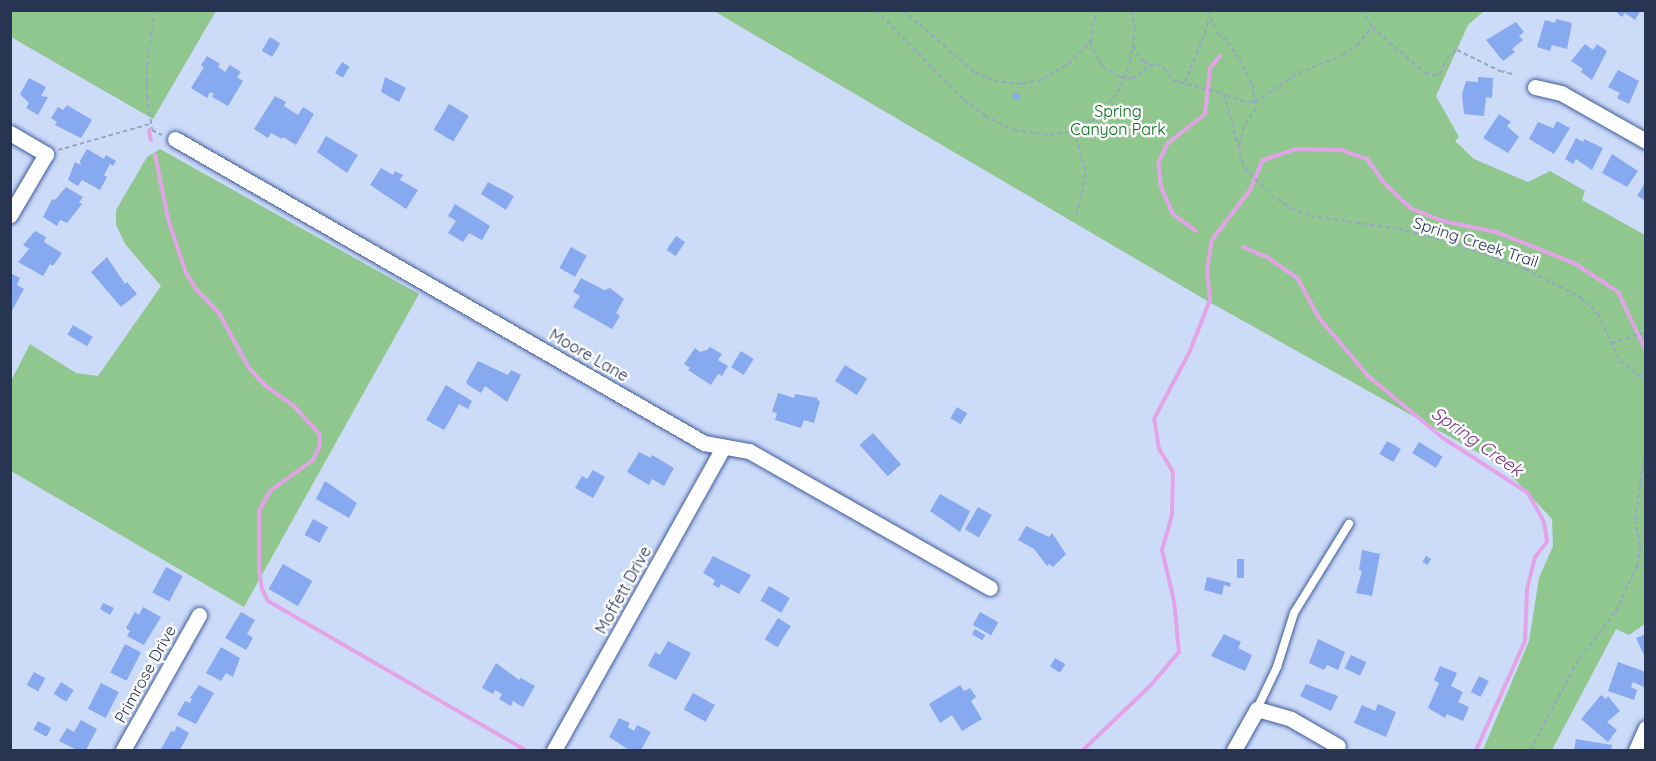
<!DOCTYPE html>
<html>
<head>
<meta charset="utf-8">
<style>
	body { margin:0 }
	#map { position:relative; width:1656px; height:761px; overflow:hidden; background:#ccdbf8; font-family:Quicksand,sans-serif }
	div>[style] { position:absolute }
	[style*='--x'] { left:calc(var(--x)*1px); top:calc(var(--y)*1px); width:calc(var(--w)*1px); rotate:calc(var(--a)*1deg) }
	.green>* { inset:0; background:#90c78f }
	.stream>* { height:4px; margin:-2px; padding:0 2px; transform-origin:2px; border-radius:2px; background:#e2a4e7 }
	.building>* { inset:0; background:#87a9ef; transform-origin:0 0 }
	.path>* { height:2px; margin-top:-1px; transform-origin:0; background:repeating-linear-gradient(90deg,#96a5c2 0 4.5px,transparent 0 7.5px) }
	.roads { filter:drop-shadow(0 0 2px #3f5c9d) drop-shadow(0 0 2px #3f5c9d) }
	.service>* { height:8px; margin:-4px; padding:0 4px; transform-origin:4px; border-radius:4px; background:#fff }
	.minor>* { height:15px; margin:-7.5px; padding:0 7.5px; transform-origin:7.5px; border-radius:7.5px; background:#fff }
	span { translate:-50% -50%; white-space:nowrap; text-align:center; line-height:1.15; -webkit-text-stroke:5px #fbfbfb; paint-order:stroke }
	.park-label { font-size:16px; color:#056b17 }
	.street-label { font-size:16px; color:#283552 }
	.water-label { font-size:18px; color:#7a3281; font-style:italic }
	.frame { position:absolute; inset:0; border:12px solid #283552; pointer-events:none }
</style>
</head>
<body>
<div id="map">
	<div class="green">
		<div style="clip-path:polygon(11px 10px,216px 10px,216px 11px,153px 119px,11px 37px)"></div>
		<div style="clip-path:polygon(714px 11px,1484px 11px,1468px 25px,1436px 96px,1459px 137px,1455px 141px,1474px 159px,1528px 182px,1550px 171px,1585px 191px,1582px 200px,1645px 235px,1645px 624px,1629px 635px,1616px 629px,1552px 750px,1483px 750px,1529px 641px,1539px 578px,1553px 546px,1552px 519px,1502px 466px,1204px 299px)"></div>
		<div style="clip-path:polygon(160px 149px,419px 294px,244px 607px,11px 471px,11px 381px,30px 344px,76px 373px,98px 376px,161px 286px,125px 244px,116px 225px,116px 210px,147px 157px)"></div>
	</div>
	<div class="stream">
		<div style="--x:149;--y:130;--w:10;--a:79"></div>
		<div style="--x:155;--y:155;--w:65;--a:78.5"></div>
		<div style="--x:168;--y:219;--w:57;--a:71.6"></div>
		<div style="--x:186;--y:273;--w:19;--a:58"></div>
		<div style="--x:196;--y:289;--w:33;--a:46"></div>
		<div style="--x:219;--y:313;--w:63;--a:61.4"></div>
		<div style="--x:249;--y:368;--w:25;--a:47"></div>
		<div style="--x:266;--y:386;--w:34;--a:36"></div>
		<div style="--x:294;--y:406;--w:39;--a:48"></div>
		<div style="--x:320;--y:435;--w:12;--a:95"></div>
		<div style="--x:319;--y:447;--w:14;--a:115"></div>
		<div style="--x:313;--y:460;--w:53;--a:144.2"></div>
		<div style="--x:270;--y:491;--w:23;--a:119"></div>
		<div style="--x:259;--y:511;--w:59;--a:90"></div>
		<div style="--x:259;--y:570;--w:19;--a:81"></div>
		<div style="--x:262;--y:589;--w:13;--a:63"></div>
		<div style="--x:268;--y:601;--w:297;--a:30.1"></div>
		<div style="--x:1196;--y:231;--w:29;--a:-144"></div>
		<div style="--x:1173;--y:214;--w:30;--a:-114"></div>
		<div style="--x:1161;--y:187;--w:23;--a:-97"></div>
		<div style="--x:1158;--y:164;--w:23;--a:-65"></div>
		<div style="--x:1168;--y:143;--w:47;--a:-38.1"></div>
		<div style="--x:1205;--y:114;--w:46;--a:-83.8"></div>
		<div style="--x:1210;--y:68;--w:16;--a:-50"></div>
		<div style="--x:1243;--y:247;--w:26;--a:23"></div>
		<div style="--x:1267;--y:257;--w:38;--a:35"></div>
		<div style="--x:1298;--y:279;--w:44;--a:61.7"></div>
		<div style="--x:1319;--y:318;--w:76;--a:49.8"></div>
		<div style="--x:1368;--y:376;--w:97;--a:39.6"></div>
		<div style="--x:1443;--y:438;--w:101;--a:32.9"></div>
		<div style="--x:1528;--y:493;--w:33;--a:61"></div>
		<div style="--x:1544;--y:522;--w:20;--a:81"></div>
		<div style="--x:1547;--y:542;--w:19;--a:129"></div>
		<div style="--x:1535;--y:557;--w:33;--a:104"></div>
		<div style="--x:1527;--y:589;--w:52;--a:92.2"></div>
		<div style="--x:1525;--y:641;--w:120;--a:114.2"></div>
		<div style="--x:1083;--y:750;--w:94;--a:-43.7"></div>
		<div style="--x:1151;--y:685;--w:43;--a:-49.7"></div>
		<div style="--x:1179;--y:652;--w:51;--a:-95.6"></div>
		<div style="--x:1174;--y:601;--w:52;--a:-103.2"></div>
		<div style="--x:1162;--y:550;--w:36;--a:-74"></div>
		<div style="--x:1172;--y:515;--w:43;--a:-88.7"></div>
		<div style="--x:1173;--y:472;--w:27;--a:-121"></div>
		<div style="--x:1159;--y:449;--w:30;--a:-99"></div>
		<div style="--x:1154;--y:419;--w:75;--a:-62.1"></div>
		<div style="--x:1189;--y:353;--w:57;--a:-68.4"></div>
		<div style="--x:1210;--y:300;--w:30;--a:-96"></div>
		<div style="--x:1207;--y:270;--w:30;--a:-81"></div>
		<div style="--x:1212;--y:240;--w:63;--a:-52.8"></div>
		<div style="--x:1250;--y:190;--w:33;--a:-67"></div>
		<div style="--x:1263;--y:160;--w:35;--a:-18"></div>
		<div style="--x:1296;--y:149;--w:45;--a:1.3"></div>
		<div style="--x:1341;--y:150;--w:28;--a:19"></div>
		<div style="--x:1367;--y:159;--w:32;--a:54"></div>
		<div style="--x:1386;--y:185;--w:35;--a:43"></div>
		<div style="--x:1412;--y:209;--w:33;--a:21"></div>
		<div style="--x:1443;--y:221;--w:54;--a:11.7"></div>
		<div style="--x:1496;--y:232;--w:84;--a:21.7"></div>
		<div style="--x:1574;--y:263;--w:53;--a:33.4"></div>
		<div style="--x:1618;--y:292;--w:65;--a:64.6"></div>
	</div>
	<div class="building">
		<div style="clip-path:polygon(1614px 10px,1641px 10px,1635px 20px,1625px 13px,1622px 17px)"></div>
		<div style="clip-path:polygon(1556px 19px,1572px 23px,1567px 49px,1552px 45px,1550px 51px,1537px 47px,1545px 20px,1555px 23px)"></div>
		<div style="clip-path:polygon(1516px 22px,1524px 32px,1519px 36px,1523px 40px,1512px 49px,1515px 52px,1503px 61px,1486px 40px)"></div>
		<div style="left:270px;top:37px;width:12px;height:16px;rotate:31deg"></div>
		<div style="clip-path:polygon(1585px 44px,1593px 50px,1597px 44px,1607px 51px,1592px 80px,1581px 72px,1583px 69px,1571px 61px)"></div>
		<div style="clip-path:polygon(207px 56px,220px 64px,218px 67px,225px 72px,230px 65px,241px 72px,237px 77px,243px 81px,228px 106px,212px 97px,214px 94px,210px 92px,207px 98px,191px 88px,204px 67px,201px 65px)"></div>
		<div style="left:342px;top:62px;width:9px;height:13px;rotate:32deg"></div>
		<div style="clip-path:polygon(1618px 70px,1639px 81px,1629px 104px,1617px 98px,1620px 93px,1608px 87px)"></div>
		<div style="clip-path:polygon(385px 77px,406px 88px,399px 102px,381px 92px)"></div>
		<div style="clip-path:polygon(1478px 77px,1493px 78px,1492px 98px,1486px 97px,1484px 116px,1464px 114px,1462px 94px,1466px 81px,1478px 82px)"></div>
		<div style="clip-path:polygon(29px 78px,46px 87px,41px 96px,48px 97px,38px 115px,26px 108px,29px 103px,20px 94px)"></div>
		<div style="left:1013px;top:93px;width:6px;height:6px"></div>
		<div style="clip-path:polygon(275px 96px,286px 102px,284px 106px,298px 115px,303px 107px,314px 114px,296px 145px,283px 137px,282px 139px,271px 133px,268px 138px,254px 129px)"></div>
		<div style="left:449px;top:104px;width:23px;height:30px;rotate:31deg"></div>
		<div style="clip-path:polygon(67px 105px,92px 120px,81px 138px,55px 125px,57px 122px,51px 118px,58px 107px,63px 110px)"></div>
		<div style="clip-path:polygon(1499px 114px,1511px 122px,1507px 126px,1519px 137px,1508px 153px,1483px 138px)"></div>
		<div style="clip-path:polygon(1557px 121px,1570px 128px,1554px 154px,1529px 139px,1538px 122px,1553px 128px)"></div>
		<div style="clip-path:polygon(326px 136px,358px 155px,347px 173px,317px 152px)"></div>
		<div style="clip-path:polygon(1576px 138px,1583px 142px,1584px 139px,1603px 148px,1592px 170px,1576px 159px,1573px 164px,1565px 159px)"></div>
		<div style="clip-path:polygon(87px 149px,104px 159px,106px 155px,116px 161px,113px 166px,110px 164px,104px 175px,107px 177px,100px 190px,82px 180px,78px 186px,68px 180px,75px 162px,81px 165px,80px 161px)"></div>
		<div style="clip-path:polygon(1612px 154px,1638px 171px,1627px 187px,1602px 173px)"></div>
		<div style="clip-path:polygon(381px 168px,393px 175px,395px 171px,403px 175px,400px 180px,418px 190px,406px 209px,370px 185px)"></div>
		<div style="clip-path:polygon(1646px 181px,1646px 201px,1637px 196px)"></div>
		<div style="clip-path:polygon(488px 182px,514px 196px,506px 210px,481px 194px)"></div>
		<div style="clip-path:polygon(66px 187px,83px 197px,79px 202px,82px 204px,67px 223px,60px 220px,57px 226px,43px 217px,52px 199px,55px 200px)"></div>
		<div style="clip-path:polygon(455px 204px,490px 226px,482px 240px,469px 233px,463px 242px,448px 233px,456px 221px,448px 216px)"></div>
		<div style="clip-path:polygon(35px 231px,46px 237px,44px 242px,62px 253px,53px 266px,50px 264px,43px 276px,18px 262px,29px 249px,23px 245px)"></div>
		<div style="left:676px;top:236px;width:11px;height:17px;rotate:34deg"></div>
		<div style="left:571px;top:247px;width:18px;height:24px;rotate:29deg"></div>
		<div style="clip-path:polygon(107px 257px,125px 284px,127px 282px,137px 294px,121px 307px,91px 272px)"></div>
		<div style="clip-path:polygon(10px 273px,20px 278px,17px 285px,24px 289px,10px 314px)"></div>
		<div style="clip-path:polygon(581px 278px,604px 290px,610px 288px,624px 299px,616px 313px,620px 316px,612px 329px,573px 307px,580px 296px,573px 292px)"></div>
		<div style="left:73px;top:325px;width:23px;height:11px;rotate:31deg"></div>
		<div style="clip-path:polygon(710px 347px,722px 354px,718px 360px,728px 366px,722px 376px,718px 374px,711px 385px,688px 370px,690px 368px,684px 364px,695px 348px,700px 352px,707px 350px)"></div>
		<div style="left:741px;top:351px;width:15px;height:19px;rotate:32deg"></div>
		<div style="clip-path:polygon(478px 361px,508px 375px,511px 370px,521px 375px,507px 402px,485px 386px,481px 393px,468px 385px,466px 382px)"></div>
		<div style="left:845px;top:365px;width:26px;height:19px;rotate:32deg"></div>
		<div style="clip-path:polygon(446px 385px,472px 401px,468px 409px,459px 404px,444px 430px,426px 420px)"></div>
		<div style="clip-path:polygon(778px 393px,794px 398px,795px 394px,818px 398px,817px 400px,820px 401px,814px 423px,804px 420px,801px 428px,775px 420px,777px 413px,772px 412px)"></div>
		<div style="left:957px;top:407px;width:12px;height:13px;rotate:31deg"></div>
		<div style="left:873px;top:433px;width:42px;height:18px;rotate:48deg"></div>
		<div style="left:1387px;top:441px;width:16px;height:15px;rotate:30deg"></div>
		<div style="left:1419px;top:442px;width:28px;height:13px;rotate:32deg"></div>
		<div style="clip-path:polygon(639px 452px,651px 458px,652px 455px,674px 468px,664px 486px,652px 479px,649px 485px,627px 472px)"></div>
		<div style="clip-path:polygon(593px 470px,605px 477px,593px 498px,575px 488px,582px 476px,587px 479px)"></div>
		<div style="clip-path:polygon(325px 481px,357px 503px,349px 518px,316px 499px)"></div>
		<div style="clip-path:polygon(940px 494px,970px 511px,960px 532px,930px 511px)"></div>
		<div style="left:978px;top:507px;width:16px;height:26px;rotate:30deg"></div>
		<div style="left:313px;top:519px;width:17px;height:18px;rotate:28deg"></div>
		<div style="clip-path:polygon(1026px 526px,1049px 537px,1052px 533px,1066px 554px,1053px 567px,1049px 564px,1047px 566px,1034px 549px,1018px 540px)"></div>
		<div style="clip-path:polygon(1362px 550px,1380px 554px,1372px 596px,1356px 593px,1362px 571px,1359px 570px)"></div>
		<div style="clip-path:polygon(713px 556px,751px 575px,739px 594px,721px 584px,719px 588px,713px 585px,715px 580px,703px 573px)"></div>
		<div style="left:1426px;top:556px;width:6px;height:7px;rotate:31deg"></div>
		<div style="left:1237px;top:559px;width:7px;height:19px"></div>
		<div style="left:283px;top:564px;width:34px;height:29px;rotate:30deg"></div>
		<div style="left:166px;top:567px;width:19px;height:29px;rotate:28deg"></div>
		<div style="clip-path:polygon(1207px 577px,1231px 583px,1230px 587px,1224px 585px,1222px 595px,1204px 590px)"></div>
		<div style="left:769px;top:586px;width:24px;height:17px;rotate:30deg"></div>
		<div style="clip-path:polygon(103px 603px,114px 608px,110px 615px,100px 609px)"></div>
		<div style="clip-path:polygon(143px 607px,161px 617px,144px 645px,127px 636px,130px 631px,126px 628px,135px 612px,139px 615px)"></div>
		<div style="clip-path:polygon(241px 612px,255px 620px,247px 634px,253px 638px,246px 650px,225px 638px)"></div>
		<div style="left:980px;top:612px;width:21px;height:15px;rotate:29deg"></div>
		<div style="left:778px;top:618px;width:15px;height:25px;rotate:32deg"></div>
		<div style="left:975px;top:629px;width:12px;height:6px;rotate:31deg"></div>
		<div style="clip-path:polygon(1224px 634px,1241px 642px,1238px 648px,1252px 655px,1245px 671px,1211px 656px)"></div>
		<div style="clip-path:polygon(1646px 634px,1646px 659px,1636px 638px)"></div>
		<div style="clip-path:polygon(1318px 639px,1345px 652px,1338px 670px,1327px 665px,1324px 670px,1309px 663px)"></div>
		<div style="clip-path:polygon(668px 641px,691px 653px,676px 680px,648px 666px,655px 652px,660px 655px)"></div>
		<div style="left:125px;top:644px;width:18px;height:32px;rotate:27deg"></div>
		<div style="clip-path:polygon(221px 647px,240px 658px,233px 677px,226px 673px,221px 681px,206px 673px)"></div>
		<div style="left:1351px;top:655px;width:17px;height:15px;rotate:25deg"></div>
		<div style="left:1055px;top:658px;width:12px;height:10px;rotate:31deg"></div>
		<div style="clip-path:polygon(1618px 662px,1646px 672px,1644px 687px,1633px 682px,1631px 687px,1637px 690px,1634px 700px,1608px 691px)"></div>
		<div style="clip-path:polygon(496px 663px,519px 680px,521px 678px,535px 686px,523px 707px,513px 701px,511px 706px,499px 699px,502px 694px,495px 690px,493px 694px,482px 688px)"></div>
		<div style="clip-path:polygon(1440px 666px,1457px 673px,1451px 686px,1463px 692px,1458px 702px,1469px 707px,1463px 721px,1447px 714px,1445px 718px,1428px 708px,1439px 683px,1434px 680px)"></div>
		<div style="left:34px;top:672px;width:13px;height:15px;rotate:29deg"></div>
		<div style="left:1479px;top:676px;width:11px;height:18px;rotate:27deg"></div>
		<div style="left:61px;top:682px;width:15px;height:14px;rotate:32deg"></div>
		<div style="left:101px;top:683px;width:20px;height:29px;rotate:27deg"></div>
		<div style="clip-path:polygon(1306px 684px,1338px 696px,1331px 711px,1300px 696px)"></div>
		<div style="clip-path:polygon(199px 685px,214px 693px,196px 724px,177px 715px,185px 701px,190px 703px,192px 699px,190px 698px)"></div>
		<div style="clip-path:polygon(960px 685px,964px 691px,970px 688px,976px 697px,971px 701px,982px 719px,962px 731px,952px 715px,940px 723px,929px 704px)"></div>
		<div style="left:693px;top:693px;width:25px;height:19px;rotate:29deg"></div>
		<div style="clip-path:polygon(1601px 695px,1606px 699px,1608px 696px,1620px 711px,1607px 722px,1617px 730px,1608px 742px,1581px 719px)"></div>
		<div style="clip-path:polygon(1378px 704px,1396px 712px,1386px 737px,1354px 723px,1362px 705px,1375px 711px)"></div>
		<div style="clip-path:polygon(619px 718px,630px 723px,628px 727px,634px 731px,637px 725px,651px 732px,641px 750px,629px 750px,609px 737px)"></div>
		<div style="clip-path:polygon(81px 720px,97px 729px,86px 750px,77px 750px,59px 741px,67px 728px,74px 732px)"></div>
		<div style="left:38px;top:721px;width:15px;height:10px;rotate:28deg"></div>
		<div style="clip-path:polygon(177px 726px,189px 733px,180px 750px,161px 749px,171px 731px,174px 732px)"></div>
		<div style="clip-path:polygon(1576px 739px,1612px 745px,1611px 750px,1574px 750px)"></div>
	</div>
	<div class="path">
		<div style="--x:155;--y:10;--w:54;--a:98.6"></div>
		<div style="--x:147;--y:63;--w:34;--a:90"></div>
		<div style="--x:147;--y:97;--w:33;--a:81"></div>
		<div style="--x:152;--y:130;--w:11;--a:27"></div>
		<div style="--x:876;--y:10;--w:126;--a:45.6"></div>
		<div style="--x:964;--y:100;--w:26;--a:37"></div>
		<div style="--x:985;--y:116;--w:32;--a:26"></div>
		<div style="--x:1014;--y:130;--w:36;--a:8"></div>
		<div style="--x:1050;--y:135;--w:22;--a:-10"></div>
		<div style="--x:1072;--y:131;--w:24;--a:-28"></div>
		<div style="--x:1093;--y:120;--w:38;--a:-48"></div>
		<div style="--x:1118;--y:92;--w:32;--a:-68"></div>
		<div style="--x:1130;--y:62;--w:32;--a:-81"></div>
		<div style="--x:1135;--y:30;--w:20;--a:-99"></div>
		<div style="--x:903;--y:10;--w:94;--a:41.1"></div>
		<div style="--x:974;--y:72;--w:23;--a:23"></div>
		<div style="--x:995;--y:81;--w:27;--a:6"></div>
		<div style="--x:1022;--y:84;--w:22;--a:-13"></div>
		<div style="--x:1043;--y:79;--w:29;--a:-31"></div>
		<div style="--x:1068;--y:64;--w:31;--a:-45"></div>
		<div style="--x:1090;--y:42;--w:33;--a:-79"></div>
		<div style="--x:1208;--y:10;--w:25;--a:69"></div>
		<div style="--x:1217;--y:33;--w:14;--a:39"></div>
		<div style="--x:1228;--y:42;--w:20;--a:57"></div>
		<div style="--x:1239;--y:59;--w:29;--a:63"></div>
		<div style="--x:1252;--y:85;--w:23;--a:80"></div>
		<div style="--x:1256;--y:108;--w:22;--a:124"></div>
		<div style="--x:1244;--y:126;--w:21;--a:104"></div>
		<div style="--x:1361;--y:10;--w:20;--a:57"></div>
		<div style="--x:1372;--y:27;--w:70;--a:41"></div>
		<div style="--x:1425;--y:73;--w:9;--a:13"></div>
		<div style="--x:1434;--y:75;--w:6;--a:-9"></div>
		<div style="--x:1440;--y:74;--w:17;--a:-66"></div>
		<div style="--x:1447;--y:58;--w:13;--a:-39"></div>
		<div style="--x:1457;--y:50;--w:48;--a:26"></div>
		<div style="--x:1500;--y:71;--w:13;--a:13"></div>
		<div style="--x:1090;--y:42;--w:28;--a:63"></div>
		<div style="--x:1103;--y:67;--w:20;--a:30"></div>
		<div style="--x:1120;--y:77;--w:12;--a:9"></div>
		<div style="--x:1132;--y:79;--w:21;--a:-37"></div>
		<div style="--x:1149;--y:66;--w:7;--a:-16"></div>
		<div style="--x:1156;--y:64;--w:9;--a:27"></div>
		<div style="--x:1164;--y:68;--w:15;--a:53"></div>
		<div style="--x:1173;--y:80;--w:53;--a:15.4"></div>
		<div style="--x:1224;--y:94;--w:77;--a:74.9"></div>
		<div style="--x:1244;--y:168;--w:38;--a:45"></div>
		<div style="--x:1271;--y:195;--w:24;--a:33"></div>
		<div style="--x:1291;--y:208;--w:22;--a:22"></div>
		<div style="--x:1311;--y:216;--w:89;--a:8.4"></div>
		<div style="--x:1399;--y:229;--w:53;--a:14.3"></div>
		<div style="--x:1450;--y:242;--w:80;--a:19.8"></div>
		<div style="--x:1525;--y:269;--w:62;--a:27"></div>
		<div style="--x:1580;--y:297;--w:25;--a:43"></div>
		<div style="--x:1598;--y:314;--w:52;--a:64.9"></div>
		<div style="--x:1620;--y:361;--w:33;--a:38"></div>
		<div style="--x:1133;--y:46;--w:18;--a:56"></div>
		<div style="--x:1143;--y:61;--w:9;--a:27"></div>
		<div style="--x:1185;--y:82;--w:53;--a:-67.8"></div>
		<div style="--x:1205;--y:33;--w:16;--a:-76"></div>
		<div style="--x:1226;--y:95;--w:16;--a:22"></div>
		<div style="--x:1241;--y:101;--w:14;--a:4"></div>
		<div style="--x:1255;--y:102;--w:52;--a:-34"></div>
		<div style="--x:1298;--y:73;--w:48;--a:-21.8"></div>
		<div style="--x:1343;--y:55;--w:17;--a:-36"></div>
		<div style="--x:1357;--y:45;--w:23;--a:-50"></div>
		<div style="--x:1074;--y:130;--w:46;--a:74.7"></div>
		<div style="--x:1086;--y:174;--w:45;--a:102.8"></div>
		<div style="--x:58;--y:150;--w:96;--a:-15.8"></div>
		<div style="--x:1611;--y:343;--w:37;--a:-17"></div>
		<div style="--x:1530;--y:750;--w:98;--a:-61.9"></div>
		<div style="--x:1576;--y:664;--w:66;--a:-53"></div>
		<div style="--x:1616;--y:611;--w:50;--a:-65"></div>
		<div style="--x:1637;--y:566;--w:20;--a:-81"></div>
		<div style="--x:1640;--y:546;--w:26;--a:-101"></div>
		<div style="--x:1635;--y:520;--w:77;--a:-81.8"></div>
	</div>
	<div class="roads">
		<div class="service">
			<div style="--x:1257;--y:709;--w:47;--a:-64.5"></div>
			<div style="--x:1277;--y:667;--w:57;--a:-72.5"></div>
			<div style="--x:1294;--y:613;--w:105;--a:-58.3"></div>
		</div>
		<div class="minor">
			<div style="--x:1535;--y:87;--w:27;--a:13"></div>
			<div style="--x:1561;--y:93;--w:98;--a:29.5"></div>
			<div style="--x:10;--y:133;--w:42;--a:30.3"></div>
			<div style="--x:46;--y:154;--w:71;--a:120.5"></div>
			<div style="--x:175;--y:139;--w:610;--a:29.88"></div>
			<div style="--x:704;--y:443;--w:46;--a:10.1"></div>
			<div style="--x:749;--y:451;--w:277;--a:29.6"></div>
			<div style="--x:123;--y:750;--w:155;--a:-60.6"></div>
			<div style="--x:554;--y:750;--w:347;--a:-60.8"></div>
			<div style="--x:1234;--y:750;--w:47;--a:-60.7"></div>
			<div style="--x:1257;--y:709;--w:35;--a:16"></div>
			<div style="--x:1291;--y:719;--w:54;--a:29.9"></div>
			<div style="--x:1636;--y:750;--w:24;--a:-66"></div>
		</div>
	</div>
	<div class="park-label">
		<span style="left:1118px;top:120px">Spring<br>Canyon Park</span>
	</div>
	<div class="street-label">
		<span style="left:1476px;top:242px;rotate:18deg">Spring Creek Trail</span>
		<span style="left:589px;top:355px;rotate:30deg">Moore Lane</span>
		<span style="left:623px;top:590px;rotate:-61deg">Moffett Drive</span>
		<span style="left:145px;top:674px;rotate:-61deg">Primrose Drive</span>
	</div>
	<div class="water-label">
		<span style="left:1477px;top:442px;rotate:35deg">Spring Creek</span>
	</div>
	<div class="frame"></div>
</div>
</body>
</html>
